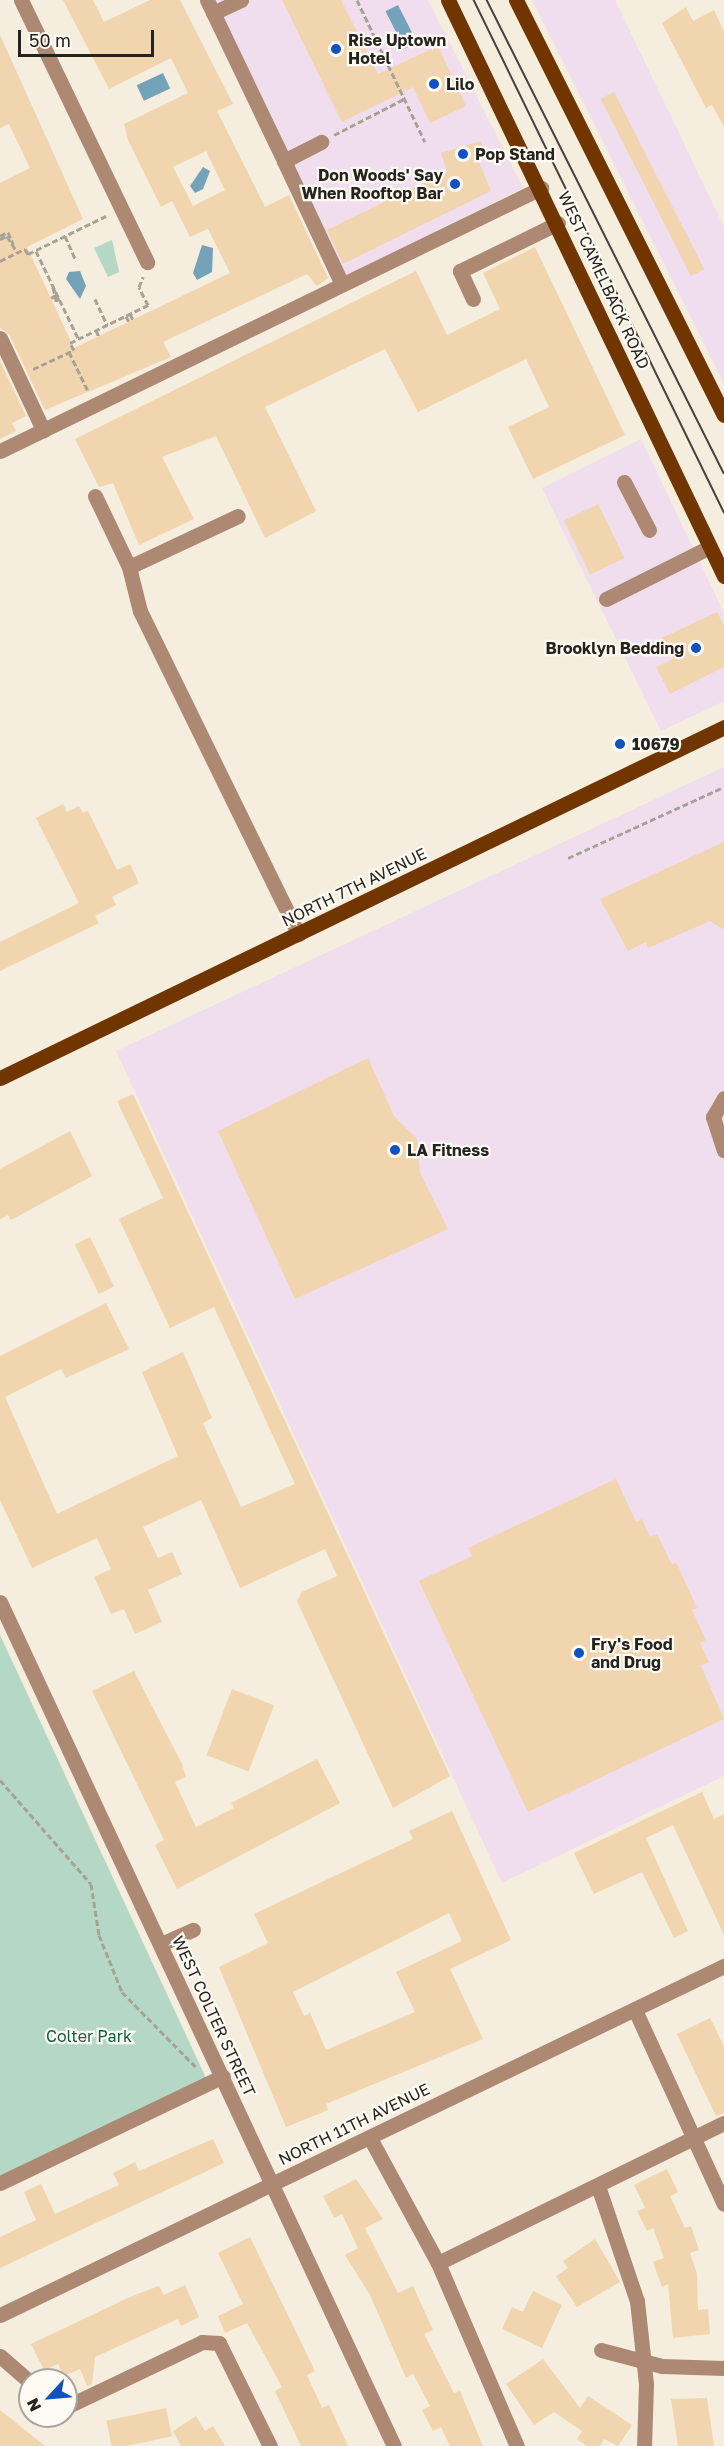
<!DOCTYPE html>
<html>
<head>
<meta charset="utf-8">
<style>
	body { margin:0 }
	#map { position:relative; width:724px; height:2446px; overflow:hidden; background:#f5eddd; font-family:"Golos Text",sans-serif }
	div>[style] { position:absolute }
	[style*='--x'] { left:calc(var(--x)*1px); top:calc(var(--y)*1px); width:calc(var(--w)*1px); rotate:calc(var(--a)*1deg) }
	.commercial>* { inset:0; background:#f0dded }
	.green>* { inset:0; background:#b4d8c5 }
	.water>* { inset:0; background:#74a2b8; transform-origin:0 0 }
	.building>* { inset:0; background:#f0d5ae; transform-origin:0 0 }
	.path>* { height:3px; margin-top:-1.5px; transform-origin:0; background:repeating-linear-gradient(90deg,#a8a296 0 6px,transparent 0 9px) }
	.minor>* { height:15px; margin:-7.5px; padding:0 7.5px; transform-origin:7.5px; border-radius:7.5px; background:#ad8973 }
	.major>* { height:15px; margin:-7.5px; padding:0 7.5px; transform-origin:7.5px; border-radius:7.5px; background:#713600 }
	.tram>* { height:1.5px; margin:-0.75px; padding:0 0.75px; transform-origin:0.75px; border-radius:0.75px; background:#45413a }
	.path-bridge>* { height:3px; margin-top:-1.5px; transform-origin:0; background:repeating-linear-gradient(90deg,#a8a296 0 6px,transparent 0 9px) }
	.dots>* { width:16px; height:16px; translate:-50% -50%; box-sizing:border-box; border:3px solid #fefaf4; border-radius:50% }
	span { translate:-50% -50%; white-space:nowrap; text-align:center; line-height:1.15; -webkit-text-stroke:4.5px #fefaf4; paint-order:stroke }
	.poi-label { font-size:16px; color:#26231e; font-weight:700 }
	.left { translate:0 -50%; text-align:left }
	.right { translate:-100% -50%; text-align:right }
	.street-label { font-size:16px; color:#26231e }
	.park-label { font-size:16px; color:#0c5d3f }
	.north { position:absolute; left:18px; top:2368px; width:60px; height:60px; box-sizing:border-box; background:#fefaf4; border:2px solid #a8a49e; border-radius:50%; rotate:244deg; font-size:16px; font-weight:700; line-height:24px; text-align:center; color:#26231e }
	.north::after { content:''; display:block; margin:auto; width:21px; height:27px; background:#1152bd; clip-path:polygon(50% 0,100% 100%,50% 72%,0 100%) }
	.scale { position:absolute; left:18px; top:30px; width:136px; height:27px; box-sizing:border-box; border:3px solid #26231e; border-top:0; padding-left:8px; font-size:18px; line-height:21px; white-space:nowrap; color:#26231e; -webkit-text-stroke:4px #fefaf4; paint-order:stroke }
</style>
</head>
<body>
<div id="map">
	<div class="commercial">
		<div style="clip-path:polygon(216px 0,428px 0,523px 188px,346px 276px)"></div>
		<div style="clip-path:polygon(532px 0,615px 0,724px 227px,724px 384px)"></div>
		<div style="clip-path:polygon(641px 439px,724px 613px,724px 701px,661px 731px,542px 488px)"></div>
		<div style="clip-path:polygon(724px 767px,724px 1776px,502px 1883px,116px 1051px)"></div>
	</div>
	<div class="green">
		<div style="clip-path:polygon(112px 240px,119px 272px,108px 277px,94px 248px)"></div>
		<div style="clip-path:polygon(0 1635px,206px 2078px,0 2176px)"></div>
	</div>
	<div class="water">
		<div style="left:398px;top:5px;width:42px;height:14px;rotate:63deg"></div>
		<div style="left:163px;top:73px;width:17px;height:29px;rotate:65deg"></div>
		<div style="clip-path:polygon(203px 167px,210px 171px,203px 189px,195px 193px,190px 186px)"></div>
		<div style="clip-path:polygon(202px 245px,213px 248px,212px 272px,197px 280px,193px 273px)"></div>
		<div style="clip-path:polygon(80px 271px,86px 286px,80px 299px,66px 279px,69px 272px)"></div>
	</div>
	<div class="building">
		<div style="clip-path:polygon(evenodd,63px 0,93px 0,104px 22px,150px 0,180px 0,233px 104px,217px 111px,265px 207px,289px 195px,328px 278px,317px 286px,307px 274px,163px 342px,171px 357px,45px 410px,9px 334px,0 328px,0 183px,30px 168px,9px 124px,0 128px,0 35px,83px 219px,27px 247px,74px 348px,230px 273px,208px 229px,190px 237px,172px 201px,161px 207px,128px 140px,124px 124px,188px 93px,171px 58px,109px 89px,63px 0,206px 151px,225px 190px,193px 206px,173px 167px,206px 151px)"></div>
		<div style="clip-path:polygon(282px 0,341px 0,378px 74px,438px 46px,466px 106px,430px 123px,413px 87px,342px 122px)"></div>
		<div style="clip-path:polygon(686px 7px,693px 21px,714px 10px,724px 32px,724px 127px,712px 105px,706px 108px,662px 23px)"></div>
		<div style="left:614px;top:92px;width:199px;height:15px;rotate:63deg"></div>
		<div style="clip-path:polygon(481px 141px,486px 154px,477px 157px,491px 191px,343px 264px,327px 230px,384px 202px,380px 195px,398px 186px,401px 194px,447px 172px,441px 153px)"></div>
		<div style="clip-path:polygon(535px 247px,625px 435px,533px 479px,508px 427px,549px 407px,526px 359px,418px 412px,385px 349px,265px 407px,316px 511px,265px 538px,216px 436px,162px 457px,194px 519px,139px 545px,113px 483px,99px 487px,75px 439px,416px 271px,447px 335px,500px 309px,483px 273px)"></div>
		<div style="clip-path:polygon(0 361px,26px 416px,12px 423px,16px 431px,0 439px)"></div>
		<div style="left:598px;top:504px;width:60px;height:38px;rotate:64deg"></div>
		<div style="clip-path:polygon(717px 612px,724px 626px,724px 667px,670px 694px,656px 667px,673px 659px,662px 638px)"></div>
		<div style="clip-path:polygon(63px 804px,67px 812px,79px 806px,83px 813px,88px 811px,117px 870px,130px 864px,139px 883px,112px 897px,116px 905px,95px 916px,99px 923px,0 971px,0 942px,79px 903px,36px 818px)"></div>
		<div style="clip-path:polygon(724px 842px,724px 930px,710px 921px,648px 948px,646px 942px,628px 951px,600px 899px)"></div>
		<div style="clip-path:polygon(368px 1058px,394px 1116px,417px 1139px,420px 1173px,448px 1229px,295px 1299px,218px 1131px)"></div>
		<div style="clip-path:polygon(133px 1094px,450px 1776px,393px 1808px,297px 1601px,302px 1592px,337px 1576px,325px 1549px,240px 1588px,201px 1500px,143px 1527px,158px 1558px,172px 1552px,182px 1574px,148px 1590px,162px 1622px,135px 1634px,124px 1609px,111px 1614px,94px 1577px,111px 1569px,97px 1538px,32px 1568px,0 1500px,0 1356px,106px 1303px,129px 1349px,66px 1378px,61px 1369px,5px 1397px,57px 1514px,178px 1456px,142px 1372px,183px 1352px,212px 1418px,203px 1423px,241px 1507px,295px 1484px,214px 1307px,170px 1328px,119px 1219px,163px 1198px,117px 1101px)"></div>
		<div style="clip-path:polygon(70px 1131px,92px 1176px,11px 1220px,8px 1215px,0 1219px,0 1169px)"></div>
		<div style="left:90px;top:1237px;width:55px;height:17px;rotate:64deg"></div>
		<div style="clip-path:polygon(616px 1479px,636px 1522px,642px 1519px,650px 1537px,657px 1534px,672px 1565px,676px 1562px,697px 1608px,692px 1610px,706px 1640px,700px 1643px,709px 1662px,701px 1666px,724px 1719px,528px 1812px,419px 1581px,472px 1556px,468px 1548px)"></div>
		<div style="clip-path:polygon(134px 1671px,182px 1764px,186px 1777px,175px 1782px,196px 1827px,234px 1808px,231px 1803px,317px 1759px,340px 1803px,177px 1889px,155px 1845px,164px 1840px,92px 1691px)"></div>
		<div style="left:232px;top:1689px;width:45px;height:71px;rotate:21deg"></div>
		<div style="clip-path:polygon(702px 1792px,714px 1819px,724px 1814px,724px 1935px,673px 1825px,646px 1838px,688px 1931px,674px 1938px,642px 1872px,594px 1894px,574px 1853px)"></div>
		<div style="clip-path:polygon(evenodd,452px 1811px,511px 1940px,450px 1969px,483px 2039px,326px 2104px,328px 2110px,286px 2127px,219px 1967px,268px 1943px,254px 1914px,413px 1839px,409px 1831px,452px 1811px,449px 1913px,462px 1941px,396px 1972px,415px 2012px,326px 2050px,310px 2013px,304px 2016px,293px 1992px,449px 1913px)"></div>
		<div style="clip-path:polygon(710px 2018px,724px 2046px,724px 2113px,716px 2116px,677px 2034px)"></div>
		<div style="clip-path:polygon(213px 2139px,224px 2163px,0 2268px,0 2237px,36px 2220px,24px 2192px,41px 2184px,55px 2214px,119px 2185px,113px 2173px,135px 2162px,139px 2171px)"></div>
		<div style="clip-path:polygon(667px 2169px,678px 2192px,670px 2196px,685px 2228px,691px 2226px,699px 2250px,690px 2253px,697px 2274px,698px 2310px,708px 2309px,710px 2334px,673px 2338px,668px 2284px,662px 2287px,653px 2262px,664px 2258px,653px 2228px,647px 2231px,637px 2211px,645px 2208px,634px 2185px)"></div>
		<div style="clip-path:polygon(356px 2179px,383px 2219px,365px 2228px,398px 2293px,413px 2286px,433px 2330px,424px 2334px,454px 2393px,460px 2391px,483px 2446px,450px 2446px,441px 2427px,433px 2431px,422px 2410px,430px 2406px,413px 2374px,406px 2378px,370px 2295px,345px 2255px,358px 2248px,342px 2214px,334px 2218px,323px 2196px)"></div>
		<div style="clip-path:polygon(250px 2237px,315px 2371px,307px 2375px,322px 2408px,329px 2405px,348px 2446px,301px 2446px,275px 2391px,282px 2387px,247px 2323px,225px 2333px,218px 2316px,243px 2304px,218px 2253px)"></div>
		<div style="clip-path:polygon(595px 2239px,620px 2282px,577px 2307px,556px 2276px,568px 2268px,563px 2261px)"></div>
		<div style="clip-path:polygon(185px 2285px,199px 2317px,181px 2326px,178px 2319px,95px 2357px,92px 2384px,87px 2386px,80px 2369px,64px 2376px,58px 2364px,44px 2370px,31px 2344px,130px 2297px,159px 2286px,164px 2295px)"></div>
		<div style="clip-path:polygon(533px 2291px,562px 2305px,542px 2348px,502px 2329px,512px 2307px,523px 2312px)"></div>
		<div style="clip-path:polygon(543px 2359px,580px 2408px,588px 2396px,632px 2425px,618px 2446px,604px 2439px,600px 2446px,587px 2446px,577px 2439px,582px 2431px,554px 2412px,534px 2425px,506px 2384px)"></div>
		<div style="clip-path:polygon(707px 2398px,714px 2446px,678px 2446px,671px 2399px)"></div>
		<div style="left:166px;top:2408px;width:29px;height:61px;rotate:78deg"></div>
		<div style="clip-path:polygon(0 2410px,45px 2446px,0 2446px)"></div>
		<div style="clip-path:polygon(196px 2416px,205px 2431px,213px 2426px,225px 2446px,181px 2446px,173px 2431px)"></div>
	</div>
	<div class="path">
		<div style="--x:357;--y:0;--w:157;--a:64.4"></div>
		<div style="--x:334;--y:135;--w:79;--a:-27.2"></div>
		<div style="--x:0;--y:236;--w:9;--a:-27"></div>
		<div style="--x:8;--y:232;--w:13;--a:67"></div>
		<div style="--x:65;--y:236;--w:27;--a:66"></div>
		<div style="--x:0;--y:239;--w:8;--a:-23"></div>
		<div style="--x:7;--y:236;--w:19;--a:58"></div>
		<div style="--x:36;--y:251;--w:97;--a:64.2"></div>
		<div style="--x:0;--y:261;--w:28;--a:-26"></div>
		<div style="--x:25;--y:249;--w:6;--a:59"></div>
		<div style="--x:28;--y:254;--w:87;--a:-26"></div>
		<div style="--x:53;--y:287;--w:17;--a:66"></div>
		<div style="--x:53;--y:287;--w:17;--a:77"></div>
		<div style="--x:95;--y:299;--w:29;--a:65"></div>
		<div style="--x:130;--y:314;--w:7;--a:63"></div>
		<div style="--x:126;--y:316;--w:7;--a:63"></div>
		<div style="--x:96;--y:330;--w:8;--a:67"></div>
		<div style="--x:69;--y:352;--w:43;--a:64"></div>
		<div style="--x:33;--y:369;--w:45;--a:-24.9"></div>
		<div style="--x:74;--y:350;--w:8;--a:-120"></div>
		<div style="--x:70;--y:343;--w:87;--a:-26"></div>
		<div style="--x:148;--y:305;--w:20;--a:-117"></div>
		<div style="--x:139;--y:287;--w:11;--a:-68"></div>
		<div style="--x:568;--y:858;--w:171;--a:-24.5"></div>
		<div style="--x:0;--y:1780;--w:138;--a:48.8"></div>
		<div style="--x:91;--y:1884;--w:52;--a:81.1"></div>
		<div style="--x:99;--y:1935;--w:61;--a:68"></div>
		<div style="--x:122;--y:1992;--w:108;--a:45.4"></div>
	</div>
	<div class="minor">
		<div style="--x:21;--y:0;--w:291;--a:64.3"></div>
		<div style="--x:207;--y:0;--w:178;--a:64.4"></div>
		<div style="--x:284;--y:161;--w:42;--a:-27.2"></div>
		<div style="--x:213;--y:13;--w:31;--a:-25"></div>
		<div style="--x:284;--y:161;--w:136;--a:64.8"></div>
		<div style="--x:473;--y:299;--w:31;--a:-115"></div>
		<div style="--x:460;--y:271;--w:109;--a:-26.1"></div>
		<div style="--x:0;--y:338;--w:102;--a:64.9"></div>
		<div style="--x:0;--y:451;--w:602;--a:-25.93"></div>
		<div style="--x:624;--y:482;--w:54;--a:62.5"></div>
		<div style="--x:95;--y:496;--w:79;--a:64.4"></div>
		<div style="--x:129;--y:567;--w:45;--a:76"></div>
		<div style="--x:140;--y:611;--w:360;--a:63.9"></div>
		<div style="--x:129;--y:567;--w:120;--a:-25.1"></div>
		<div style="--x:606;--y:599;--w:116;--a:-26.6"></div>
		<div style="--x:724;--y:1098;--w:22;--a:120"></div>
		<div style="--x:713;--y:1117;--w:35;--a:72"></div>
		<div style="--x:0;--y:1602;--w:931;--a:64.98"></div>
		<div style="--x:161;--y:1944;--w:35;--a:-24"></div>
		<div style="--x:635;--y:2010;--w:213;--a:65.4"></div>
		<div style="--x:370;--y:2138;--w:142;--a:61.5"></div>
		<div style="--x:438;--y:2263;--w:199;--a:66.7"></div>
		<div style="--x:0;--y:2183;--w:247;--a:-25.6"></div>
		<div style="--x:598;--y:2186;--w:121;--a:71.3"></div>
		<div style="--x:637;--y:2301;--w:83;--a:83.8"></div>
		<div style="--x:646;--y:2384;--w:62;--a:91.8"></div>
		<div style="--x:438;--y:2263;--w:318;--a:-26.1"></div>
		<div style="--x:0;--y:2315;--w:804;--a:-25.74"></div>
		<div style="--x:601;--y:2350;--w:63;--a:14.7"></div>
		<div style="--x:662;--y:2366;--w:62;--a:1.8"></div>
		<div style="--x:0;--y:2356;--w:40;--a:41"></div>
		<div style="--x:66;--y:2407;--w:151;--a:-25.5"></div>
		<div style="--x:202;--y:2342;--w:17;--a:3"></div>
		<div style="--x:219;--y:2343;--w:115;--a:63.7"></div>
	</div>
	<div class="major">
		<div style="--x:448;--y:0;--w:639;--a:64.4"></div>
		<div style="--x:516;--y:0;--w:464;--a:63.4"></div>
		<div style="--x:0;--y:1078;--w:805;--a:-25.86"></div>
	</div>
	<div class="tram">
		<div style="--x:474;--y:0;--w:570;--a:63.97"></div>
		<div style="--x:487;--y:0;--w:529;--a:63.39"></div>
	</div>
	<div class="path-bridge">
		<div style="--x:51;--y:298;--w:6;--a:-31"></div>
	</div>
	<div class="dots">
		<div style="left:336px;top:49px;background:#1152bd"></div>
		<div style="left:434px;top:84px;background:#1152bd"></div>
		<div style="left:463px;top:154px;background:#1152bd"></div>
		<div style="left:455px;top:184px;background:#1152bd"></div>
		<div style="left:696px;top:648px;background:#1152bd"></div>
		<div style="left:620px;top:744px;background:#1152bd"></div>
		<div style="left:395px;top:1150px;background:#1152bd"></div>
		<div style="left:579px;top:1653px;background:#1152bd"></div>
	</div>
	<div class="poi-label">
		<span class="left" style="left:348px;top:49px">Rise Uptown<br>Hotel</span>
		<span class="left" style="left:446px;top:84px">Lilo</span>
		<span class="left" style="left:475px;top:154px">Pop Stand</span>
		<span class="right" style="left:443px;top:184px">Don Woods' Say<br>When Rooftop Bar</span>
		<span class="right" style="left:684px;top:648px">Brooklyn Bedding</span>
		<span class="left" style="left:632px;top:744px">10679</span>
		<span class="left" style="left:407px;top:1150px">LA Fitness</span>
		<span class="left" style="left:591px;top:1653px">Fry's Food<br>and Drug</span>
	</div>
	<div class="street-label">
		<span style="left:604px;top:280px;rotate:65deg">WEST CAMELBACK ROAD</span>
		<span style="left:354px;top:887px;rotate:-26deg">NORTH 7TH AVENUE</span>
		<span style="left:214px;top:2016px;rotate:65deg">WEST COLTER STREET</span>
		<span style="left:354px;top:2124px;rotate:-26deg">NORTH 11TH AVENUE</span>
	</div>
	<div class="park-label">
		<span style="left:89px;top:2036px">Colter Park</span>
	</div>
	<div class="north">N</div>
	<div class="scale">50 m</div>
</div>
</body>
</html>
